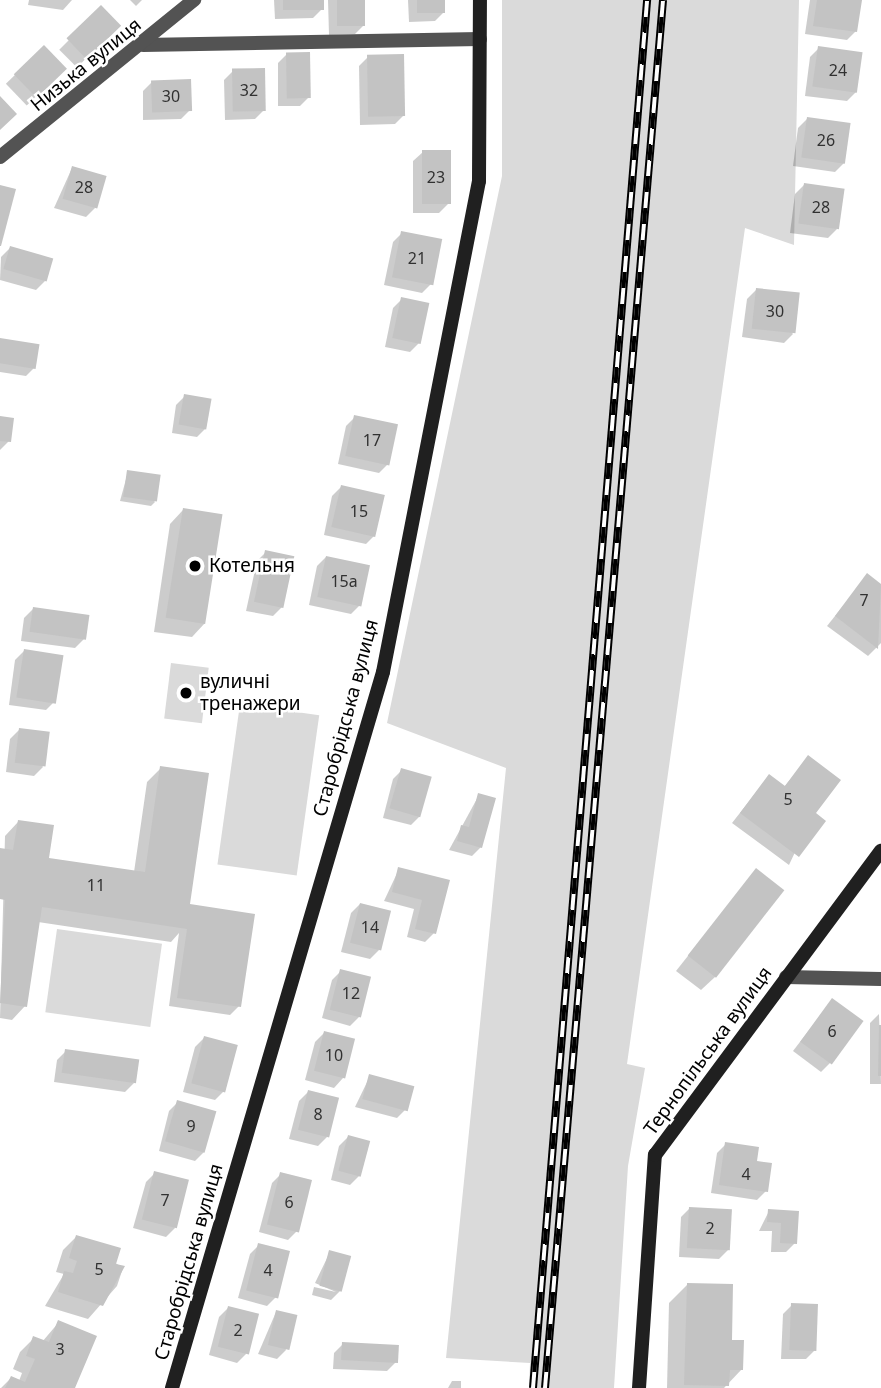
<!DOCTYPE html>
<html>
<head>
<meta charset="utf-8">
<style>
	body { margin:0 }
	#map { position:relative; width:881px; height:1388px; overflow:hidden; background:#fff; font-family:"Noto Sans",sans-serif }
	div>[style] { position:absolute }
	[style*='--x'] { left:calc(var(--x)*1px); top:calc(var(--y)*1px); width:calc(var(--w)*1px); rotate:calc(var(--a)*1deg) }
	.green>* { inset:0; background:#dadada; transform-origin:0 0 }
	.shadow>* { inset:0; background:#0003; transform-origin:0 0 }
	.building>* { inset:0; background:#c3c3c3; transform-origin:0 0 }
	.street>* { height:14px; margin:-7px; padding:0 7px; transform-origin:7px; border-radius:7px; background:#535353 }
	.secondary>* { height:14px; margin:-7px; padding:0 7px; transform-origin:7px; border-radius:7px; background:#202020 }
	.rail>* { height:8px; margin-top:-4px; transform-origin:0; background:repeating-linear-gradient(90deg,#fff 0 16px,#000 0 32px); box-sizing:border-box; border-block:2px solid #000 }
	.dots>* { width:19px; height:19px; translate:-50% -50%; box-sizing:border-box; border:4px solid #fff; border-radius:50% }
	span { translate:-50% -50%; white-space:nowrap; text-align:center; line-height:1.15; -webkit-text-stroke:5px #fff; paint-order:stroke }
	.number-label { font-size:16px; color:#313131 }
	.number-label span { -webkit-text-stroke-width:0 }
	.street-label { font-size:19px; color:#000 }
	.poi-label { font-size:19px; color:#000 }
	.left { translate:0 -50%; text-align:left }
</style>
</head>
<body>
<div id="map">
	<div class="green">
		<div style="clip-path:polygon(502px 0,799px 0,794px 245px,745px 228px,627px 1064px,645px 1068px,628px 1166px,614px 1388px,529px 1388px,530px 1363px,446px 1358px,506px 768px,387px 723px,502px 176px)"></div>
		<div style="left:171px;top:663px;width:38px;height:56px;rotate:7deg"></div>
		<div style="left:240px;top:704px;width:80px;height:162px;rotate:8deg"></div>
		<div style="left:57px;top:929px;width:106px;height:84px;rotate:8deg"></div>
	</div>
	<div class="shadow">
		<div style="clip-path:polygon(29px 0,72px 0,63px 10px,28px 5px)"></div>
		<div style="clip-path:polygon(130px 0,142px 0,136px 6px)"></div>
		<div style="clip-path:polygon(274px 0,321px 0,322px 9px,313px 18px,275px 19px)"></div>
		<div style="clip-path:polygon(328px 0,364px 0,364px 25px,355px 34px,329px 35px)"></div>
		<div style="clip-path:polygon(408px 0,443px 0,444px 12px,435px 21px,409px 22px)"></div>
		<div style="clip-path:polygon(810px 0,860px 0,856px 31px,847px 40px,805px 34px)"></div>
		<div style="left:101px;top:8px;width:25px;height:59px;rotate:45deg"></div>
		<div style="left:44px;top:47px;width:30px;height:53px;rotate:46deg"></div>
		<div style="clip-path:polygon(819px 48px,856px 92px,847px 101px,805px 96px,810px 57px)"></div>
		<div style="clip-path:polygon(287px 54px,309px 97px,300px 106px,278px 106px,278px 63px)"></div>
		<div style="clip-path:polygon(368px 57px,404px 115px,395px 124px,360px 125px,359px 66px)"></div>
		<div style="clip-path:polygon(233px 71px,264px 110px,255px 119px,225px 120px,224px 80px)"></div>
		<div style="clip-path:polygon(152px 82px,190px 110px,181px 119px,143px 120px,143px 91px)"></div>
		<div style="clip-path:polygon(807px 119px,844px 163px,835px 172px,793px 166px,798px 128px)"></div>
		<div style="clip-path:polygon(423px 152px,448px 204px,439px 213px,413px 213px,413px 161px)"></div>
		<div style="clip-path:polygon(72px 168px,95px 208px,86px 217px,54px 208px)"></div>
		<div style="clip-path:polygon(804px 185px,837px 229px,828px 238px,790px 233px,795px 194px)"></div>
		<div style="clip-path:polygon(402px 233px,431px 284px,422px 293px,384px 285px,393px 242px)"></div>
		<div style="clip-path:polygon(10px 248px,45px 281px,36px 290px,0 280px,1px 257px)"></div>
		<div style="clip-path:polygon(756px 290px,793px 334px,784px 343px,742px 337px,747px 299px)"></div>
		<div style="clip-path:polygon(402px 299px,419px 343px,410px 352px,385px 347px,393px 308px)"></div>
		<div style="clip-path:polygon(0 340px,35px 367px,26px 376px,0 372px)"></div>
		<div style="clip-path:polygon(185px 396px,206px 428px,197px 437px,172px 433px,176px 405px)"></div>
		<div style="clip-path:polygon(355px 417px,388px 464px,379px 473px,338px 464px,346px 426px)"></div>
		<div style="clip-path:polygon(0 418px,9px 441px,0 450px)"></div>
		<div style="clip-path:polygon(128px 472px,155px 502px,151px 506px,120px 501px)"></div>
		<div style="clip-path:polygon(341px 487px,375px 535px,366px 544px,324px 535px,332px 496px)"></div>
		<div style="clip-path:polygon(183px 510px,205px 623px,192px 637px,154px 632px,170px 524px)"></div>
		<div style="clip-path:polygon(266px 552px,282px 607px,273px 616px,246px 611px,257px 561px)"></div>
		<div style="clip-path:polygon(326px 557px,360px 605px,351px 614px,309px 605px,317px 566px)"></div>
		<div style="clip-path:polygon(867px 576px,881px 586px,881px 643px,868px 656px,827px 626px)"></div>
		<div style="clip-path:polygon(33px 609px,84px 639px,75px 648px,21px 641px,24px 618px)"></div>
		<div style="clip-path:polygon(24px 651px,55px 701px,46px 710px,9px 705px,15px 660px)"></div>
		<div style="clip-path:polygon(19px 730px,43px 767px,34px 776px,6px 772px,10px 739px)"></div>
		<div style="clip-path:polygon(808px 758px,813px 814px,789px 865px,732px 823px,769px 776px,784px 787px)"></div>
		<div style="clip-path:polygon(161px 768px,187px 910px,239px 1006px,230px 1015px,169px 1006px,179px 933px,171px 942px,38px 922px,25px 1006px,12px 1020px,0 1018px,5px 836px,18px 822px,47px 859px,134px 872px,147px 782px)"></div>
		<div style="clip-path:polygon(402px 770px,420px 816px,411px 825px,383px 818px,393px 779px)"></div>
		<div style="clip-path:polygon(479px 795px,481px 847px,472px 856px,449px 850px)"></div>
		<div style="clip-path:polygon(399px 869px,447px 882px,434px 933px,425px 942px,407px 937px,414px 909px,384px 901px)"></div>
		<div style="clip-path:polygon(756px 870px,715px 977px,701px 990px,676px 971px)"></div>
		<div style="clip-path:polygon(360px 904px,379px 950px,370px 959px,341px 952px,351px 913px)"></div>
		<div style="clip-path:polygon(341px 971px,359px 1017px,350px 1026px,322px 1018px,332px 980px)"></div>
		<div style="clip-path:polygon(832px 1000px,830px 1063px,821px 1072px,793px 1051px)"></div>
		<div style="clip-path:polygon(879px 1014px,881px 1084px,870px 1084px,870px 1023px)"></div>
		<div style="clip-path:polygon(324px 1033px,343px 1078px,334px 1088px,305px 1080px,315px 1042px)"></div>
		<div style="clip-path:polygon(204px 1038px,224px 1091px,215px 1100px,183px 1092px,195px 1047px)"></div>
		<div style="clip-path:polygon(66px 1051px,134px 1083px,125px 1092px,54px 1082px,57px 1060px)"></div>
		<div style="clip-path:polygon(370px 1076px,406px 1109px,397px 1118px,355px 1107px)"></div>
		<div style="clip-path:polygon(308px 1092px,327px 1137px,318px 1146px,289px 1139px,299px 1101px)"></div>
		<div style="clip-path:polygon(178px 1102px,204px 1152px,195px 1161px,159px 1151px,169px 1111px)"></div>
		<div style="clip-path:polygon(348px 1137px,359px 1176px,350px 1185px,331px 1180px,339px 1146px)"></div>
		<div style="clip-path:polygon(726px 1144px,755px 1162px,766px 1191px,757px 1200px,711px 1193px,717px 1153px)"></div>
		<div style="clip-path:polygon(155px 1173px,175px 1228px,166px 1237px,133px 1228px,146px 1182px)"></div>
		<div style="clip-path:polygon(281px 1174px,297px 1231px,288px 1240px,259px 1232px,272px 1183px)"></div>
		<div style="clip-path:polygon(690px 1208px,728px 1250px,719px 1259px,679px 1257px,681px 1217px)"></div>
		<div style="clip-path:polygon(769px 1211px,797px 1212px,795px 1243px,786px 1252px,771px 1252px,772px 1231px,759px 1231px)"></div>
		<div style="clip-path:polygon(76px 1237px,123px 1268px,117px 1286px,88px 1319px,45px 1306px,64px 1274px,56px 1272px,63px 1250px)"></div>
		<div style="clip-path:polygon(259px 1245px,276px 1297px,267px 1306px,238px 1298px,250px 1254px)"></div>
		<div style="clip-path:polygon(330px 1252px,340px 1291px,331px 1300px,312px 1295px,314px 1287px,336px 1292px,315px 1283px)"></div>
		<div style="clip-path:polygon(687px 1285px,742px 1369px,724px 1388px,667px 1388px,669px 1303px)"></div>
		<div style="clip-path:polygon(792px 1305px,815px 1350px,806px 1359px,781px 1359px,783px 1314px)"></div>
		<div style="clip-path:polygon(228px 1308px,246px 1354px,237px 1363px,209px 1355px,219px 1317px)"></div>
		<div style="clip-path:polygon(276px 1312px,286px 1350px,277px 1359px,258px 1354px)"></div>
		<div style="clip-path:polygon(59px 1322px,73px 1388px,1px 1388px,11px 1378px,19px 1381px,22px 1373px,13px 1369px,20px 1352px,34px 1338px,42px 1342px)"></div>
		<div style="clip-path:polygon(343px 1344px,396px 1362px,387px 1371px,333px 1369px,334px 1353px)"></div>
		<div style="clip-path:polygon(452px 1381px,461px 1381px,461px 1388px,448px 1388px)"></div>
	</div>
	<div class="building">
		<div style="left:283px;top:0;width:41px;height:10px"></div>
		<div style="left:337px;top:0;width:28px;height:26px"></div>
		<div style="left:417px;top:0;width:28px;height:13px"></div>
		<div style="clip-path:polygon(817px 0,862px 0,857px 32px,813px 26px)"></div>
		<div style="left:101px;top:5px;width:29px;height:48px;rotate:46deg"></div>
		<div style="left:44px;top:45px;width:33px;height:42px;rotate:46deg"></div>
		<div style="left:818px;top:46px;width:45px;height:41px;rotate:8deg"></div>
		<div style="left:310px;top:52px;width:46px;height:24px;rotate:89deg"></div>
		<div style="left:404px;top:54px;width:62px;height:37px;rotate:89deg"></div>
		<div style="left:265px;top:68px;width:43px;height:33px;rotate:89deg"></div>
		<div style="left:191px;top:79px;width:32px;height:40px;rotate:88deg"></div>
		<div style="clip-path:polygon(0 96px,17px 114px,0 130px)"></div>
		<div style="left:807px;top:117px;width:44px;height:41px;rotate:8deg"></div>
		<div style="left:422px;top:150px;width:29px;height:54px"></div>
		<div style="left:72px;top:166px;width:36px;height:34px;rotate:16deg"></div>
		<div style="left:804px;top:183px;width:41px;height:41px;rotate:8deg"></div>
		<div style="clip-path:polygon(0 185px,16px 189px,1px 246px,0 246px)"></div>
		<div style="left:401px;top:231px;width:42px;height:47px;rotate:11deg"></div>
		<div style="left:10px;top:246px;width:45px;height:24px;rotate:16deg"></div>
		<div style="left:756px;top:288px;width:44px;height:41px;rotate:6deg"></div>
		<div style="left:401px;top:297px;width:29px;height:42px;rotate:12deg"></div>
		<div style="left:0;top:338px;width:40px;height:25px;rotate:9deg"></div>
		<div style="left:184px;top:394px;width:28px;height:31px;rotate:10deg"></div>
		<div style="left:354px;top:415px;width:45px;height:42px;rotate:12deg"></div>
		<div style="clip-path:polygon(0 416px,14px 418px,11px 442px,0 441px)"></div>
		<div style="left:127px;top:470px;width:34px;height:27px;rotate:8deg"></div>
		<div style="left:341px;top:485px;width:45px;height:43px;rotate:13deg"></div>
		<div style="left:183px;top:508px;width:40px;height:111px;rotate:9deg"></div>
		<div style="left:265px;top:550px;width:30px;height:53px;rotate:12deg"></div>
		<div style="left:326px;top:556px;width:45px;height:42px;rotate:12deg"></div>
		<div style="clip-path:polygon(867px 573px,881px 584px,878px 649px,835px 616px)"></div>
		<div style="left:33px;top:607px;width:57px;height:25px;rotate:8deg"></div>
		<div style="left:24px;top:649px;width:40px;height:49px;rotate:9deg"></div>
		<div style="left:19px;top:728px;width:31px;height:35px;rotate:7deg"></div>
		<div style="clip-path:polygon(808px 755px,841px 780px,816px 813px,826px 821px,799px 857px,740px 813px,769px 774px,785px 786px)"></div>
		<div style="clip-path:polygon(160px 766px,209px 773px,190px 904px,255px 914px,241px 1007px,177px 998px,187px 929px,42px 907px,27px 1007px,0 1003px,5px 900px,0 899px,0 848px,13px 850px,18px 820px,54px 825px,49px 858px,145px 872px)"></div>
		<div style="left:401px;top:768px;width:32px;height:42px;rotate:16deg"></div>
		<div style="clip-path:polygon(478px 793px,496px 798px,482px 848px,457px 841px,461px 825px,469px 827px)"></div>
		<div style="clip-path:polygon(398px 867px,450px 880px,436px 934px,415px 929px,422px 900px,392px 892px)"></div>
		<div style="left:756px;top:868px;width:36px;height:111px;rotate:38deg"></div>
		<div style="left:360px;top:903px;width:32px;height:41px;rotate:14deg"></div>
		<div style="left:340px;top:969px;width:32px;height:42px;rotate:14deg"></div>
		<div style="left:832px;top:998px;width:39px;height:54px;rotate:36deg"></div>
		<div style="clip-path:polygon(879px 1025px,881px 1025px,881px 1076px,878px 1076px)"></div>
		<div style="left:324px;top:1031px;width:32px;height:41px;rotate:14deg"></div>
		<div style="left:204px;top:1036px;width:35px;height:49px;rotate:15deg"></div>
		<div style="left:65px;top:1049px;width:75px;height:24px;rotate:8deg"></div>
		<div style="left:369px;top:1074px;width:47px;height:26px;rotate:15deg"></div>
		<div style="left:308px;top:1090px;width:32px;height:41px;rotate:14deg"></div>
		<div style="left:177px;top:1100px;width:41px;height:43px;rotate:16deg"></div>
		<div style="left:348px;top:1135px;width:23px;height:37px;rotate:15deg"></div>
		<div style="clip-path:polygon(725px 1142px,759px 1147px,757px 1161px,772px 1163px,768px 1192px,719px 1185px)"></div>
		<div style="left:154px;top:1171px;width:36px;height:50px;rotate:14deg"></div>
		<div style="left:280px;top:1172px;width:33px;height:54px;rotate:14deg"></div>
		<div style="left:689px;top:1207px;width:43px;height:41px;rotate:3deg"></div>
		<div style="clip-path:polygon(768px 1209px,799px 1211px,797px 1244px,780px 1243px,781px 1223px,767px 1222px)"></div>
		<div style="clip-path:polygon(76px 1235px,121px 1248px,116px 1264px,125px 1266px,103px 1306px,58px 1292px,64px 1271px,73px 1273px,77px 1261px,69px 1258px)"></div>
		<div style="left:258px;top:1243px;width:33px;height:49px;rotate:14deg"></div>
		<div style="left:329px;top:1250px;width:23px;height:37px;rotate:15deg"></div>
		<div style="clip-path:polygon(687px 1283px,733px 1284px,732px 1340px,744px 1340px,743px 1370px,730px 1370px,729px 1386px,684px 1385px)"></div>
		<div style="left:791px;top:1303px;width:27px;height:47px;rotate:2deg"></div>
		<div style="left:228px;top:1306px;width:32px;height:42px;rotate:14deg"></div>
		<div style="left:276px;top:1310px;width:22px;height:36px;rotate:13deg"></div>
		<div style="clip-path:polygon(58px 1320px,97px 1336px,75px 1388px,5px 1388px,11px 1376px,25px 1382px,35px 1359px,26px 1356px,33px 1336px,49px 1342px)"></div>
		<div style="left:342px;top:1342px;width:57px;height:18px;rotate:3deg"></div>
	</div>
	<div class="street">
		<div style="--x:143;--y:45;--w:337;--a:-1"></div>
		<div style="--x:0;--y:157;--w:250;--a:-39"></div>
		<div style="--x:786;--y:977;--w:95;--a:1.2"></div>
	</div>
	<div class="secondary">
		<div style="--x:172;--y:1388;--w:746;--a:-73.58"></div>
		<div style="--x:383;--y:672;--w:500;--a:-78.94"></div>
		<div style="--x:479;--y:181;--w:181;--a:-89.7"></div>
		<div style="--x:639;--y:1388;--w:234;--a:-86.1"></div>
		<div style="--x:655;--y:1155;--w:379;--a:-53.4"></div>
	</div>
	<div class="rail">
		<div style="--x:533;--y:1388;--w:1393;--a:-85.3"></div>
		<div style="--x:545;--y:1388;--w:1393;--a:-85.14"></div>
	</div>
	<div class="dots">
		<div style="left:195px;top:566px;background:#000"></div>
		<div style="left:186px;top:693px;background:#000"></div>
	</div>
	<div class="number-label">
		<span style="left:838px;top:70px">24</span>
		<span style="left:249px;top:90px">32</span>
		<span style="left:171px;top:96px">30</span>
		<span style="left:826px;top:140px">26</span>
		<span style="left:436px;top:177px">23</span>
		<span style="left:84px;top:187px">28</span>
		<span style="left:821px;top:207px">28</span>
		<span style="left:417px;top:258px">21</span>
		<span style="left:775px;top:311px">30</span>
		<span style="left:372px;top:440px">17</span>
		<span style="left:359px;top:511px">15</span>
		<span style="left:344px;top:581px">15а</span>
		<span style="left:864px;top:600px">7</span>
		<span style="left:788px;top:799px">5</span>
		<span style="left:96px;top:885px">11</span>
		<span style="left:370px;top:927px">14</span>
		<span style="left:351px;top:993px">12</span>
		<span style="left:832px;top:1031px">6</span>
		<span style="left:334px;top:1055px">10</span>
		<span style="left:318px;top:1114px">8</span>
		<span style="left:191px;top:1126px">9</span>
		<span style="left:746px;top:1174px">4</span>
		<span style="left:165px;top:1200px">7</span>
		<span style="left:289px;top:1202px">6</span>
		<span style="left:710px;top:1228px">2</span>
		<span style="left:99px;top:1269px">5</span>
		<span style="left:268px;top:1270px">4</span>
		<span style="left:238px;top:1330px">2</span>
		<span style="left:60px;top:1349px">3</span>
	</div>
	<div class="street-label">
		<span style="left:86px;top:65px;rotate:-39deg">Низька вулиця</span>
		<span style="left:346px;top:718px;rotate:-75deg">Старобрідська вулиця</span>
		<span style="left:708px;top:1051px;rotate:-54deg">Тернопільська вулиця</span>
		<span style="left:189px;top:1262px;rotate:-74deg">Старобрідська вулиця</span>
	</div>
	<div class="poi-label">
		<span class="left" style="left:209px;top:566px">Котельня</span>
		<span class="left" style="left:200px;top:693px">вуличні<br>тренажери</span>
	</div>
</div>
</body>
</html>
